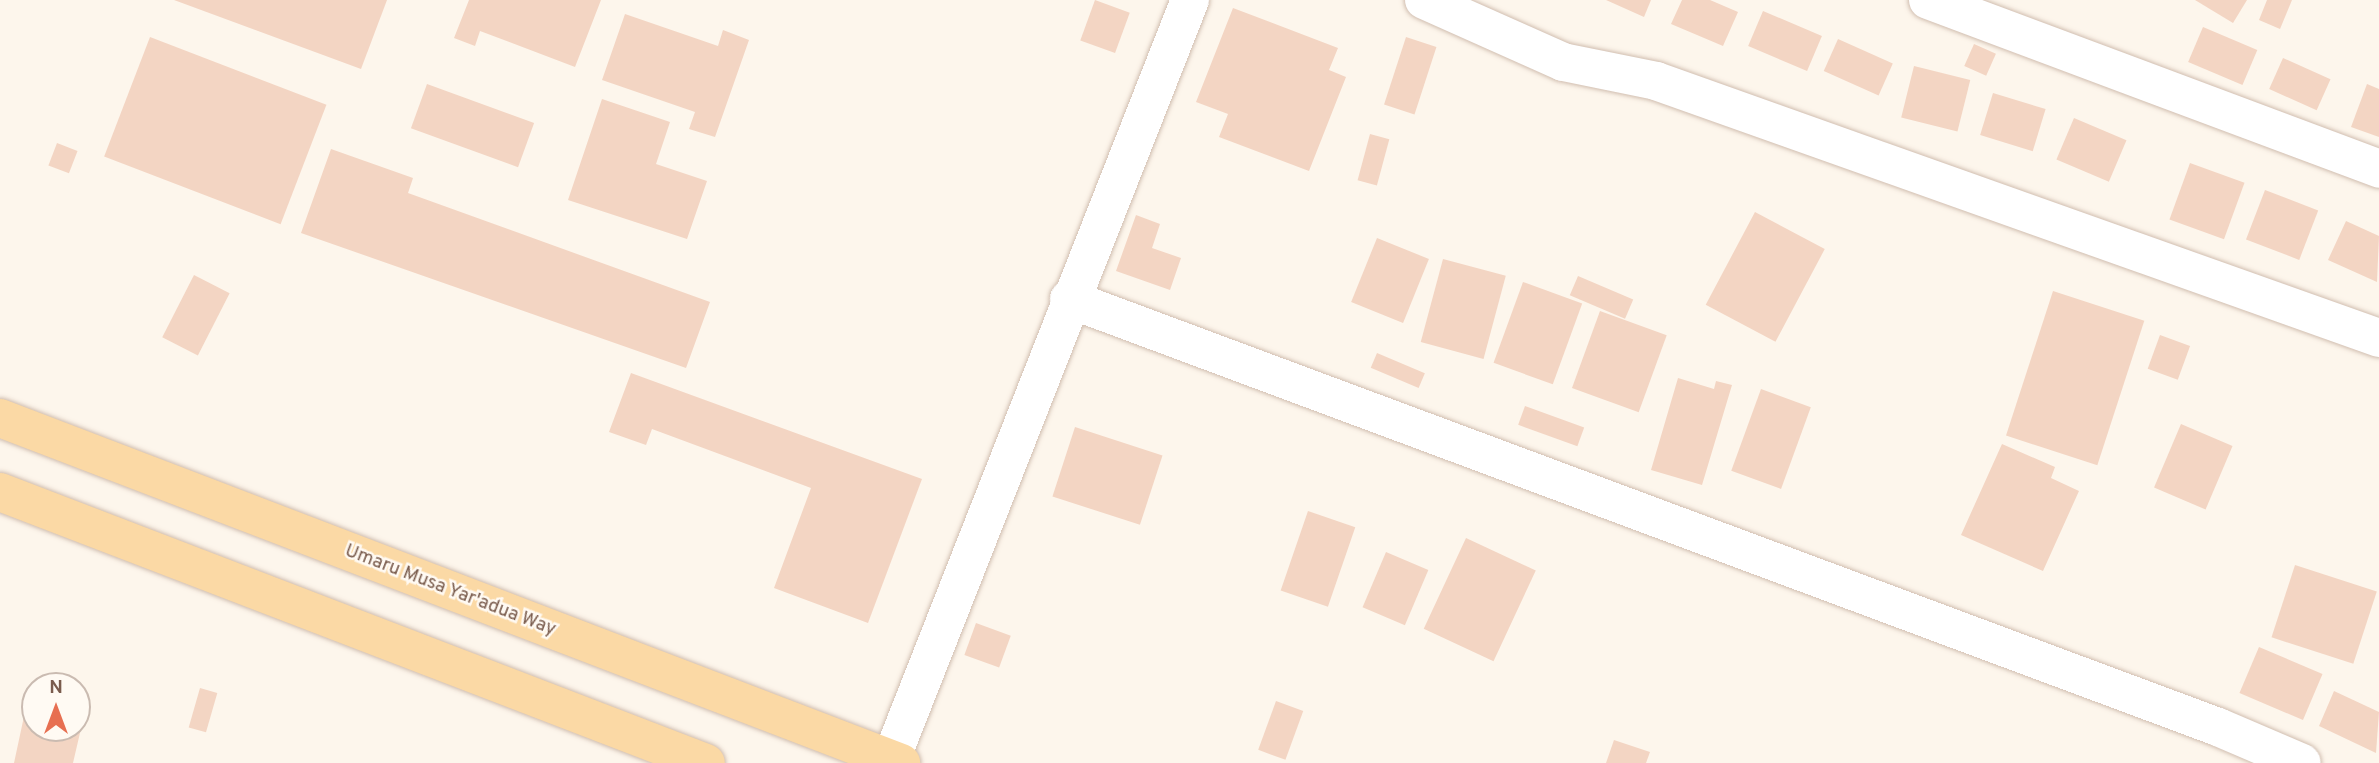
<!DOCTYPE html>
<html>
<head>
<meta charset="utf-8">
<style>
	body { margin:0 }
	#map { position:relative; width:2379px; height:763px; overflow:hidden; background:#fdf6ec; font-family:Overpass,sans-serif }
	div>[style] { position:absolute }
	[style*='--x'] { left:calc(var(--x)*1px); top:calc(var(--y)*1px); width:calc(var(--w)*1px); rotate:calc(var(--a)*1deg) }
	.building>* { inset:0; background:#f3d5c3; transform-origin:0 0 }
	.roads { filter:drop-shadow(0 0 2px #d1beb0) drop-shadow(0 0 2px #d1beb0) }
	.street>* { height:38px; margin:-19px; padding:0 19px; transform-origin:19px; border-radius:19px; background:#fff }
	.primary>* { height:38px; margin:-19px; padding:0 19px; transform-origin:19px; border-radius:19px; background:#fbd9a5 }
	span { translate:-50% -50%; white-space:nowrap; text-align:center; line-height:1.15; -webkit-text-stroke:5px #fffaf3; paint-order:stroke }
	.street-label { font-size:19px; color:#7a5c4d }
	.north { position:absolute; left:21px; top:672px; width:70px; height:70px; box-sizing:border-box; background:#fffaf3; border:2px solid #cabbb1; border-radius:50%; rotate:0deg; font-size:19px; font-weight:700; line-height:28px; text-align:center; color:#7a5c4d }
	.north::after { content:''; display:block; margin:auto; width:24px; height:32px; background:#e76f51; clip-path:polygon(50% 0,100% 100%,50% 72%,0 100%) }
</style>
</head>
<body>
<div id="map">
	<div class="building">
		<div style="clip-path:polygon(174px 0,387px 0,361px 69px)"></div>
		<div style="clip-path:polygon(469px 0,601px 0,575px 67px,480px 31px,475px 46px,454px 38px)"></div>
		<div style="left:1095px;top:0;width:37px;height:43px;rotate:20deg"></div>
		<div style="clip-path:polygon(1606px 0,1651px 0,1644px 17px)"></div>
		<div style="clip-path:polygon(1682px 0,1710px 0,1738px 12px,1723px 46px,1671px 24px)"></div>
		<div style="clip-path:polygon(2195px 0,2247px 0,2233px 23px)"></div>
		<div style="clip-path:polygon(2267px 0,2292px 0,2280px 29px,2259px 20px)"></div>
		<div style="clip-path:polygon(1233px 8px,1338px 48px,1329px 70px,1346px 77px,1309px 171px,1219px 137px,1228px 114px,1196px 102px)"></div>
		<div style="left:1763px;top:11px;width:64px;height:38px;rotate:23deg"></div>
		<div style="clip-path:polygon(625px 14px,718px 46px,723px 30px,749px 40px,715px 137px,689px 129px,695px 112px,602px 80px)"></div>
		<div style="left:2203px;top:27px;width:59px;height:38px;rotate:23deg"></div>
		<div style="left:150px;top:37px;width:189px;height:128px;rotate:21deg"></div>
		<div style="left:1406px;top:37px;width:32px;height:71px;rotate:18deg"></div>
		<div style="left:1838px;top:39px;width:60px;height:35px;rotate:24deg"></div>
		<div style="left:1974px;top:44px;width:24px;height:24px;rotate:24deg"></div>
		<div style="left:2283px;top:58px;width:52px;height:34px;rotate:24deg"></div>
		<div style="left:1914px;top:66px;width:58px;height:53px;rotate:14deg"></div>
		<div style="left:427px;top:84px;width:114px;height:47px;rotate:20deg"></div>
		<div style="clip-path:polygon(2367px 84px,2379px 89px,2379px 137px,2351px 127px)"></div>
		<div style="left:1993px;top:93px;width:55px;height:44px;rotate:17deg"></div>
		<div style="clip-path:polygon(602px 99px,670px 122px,656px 164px,707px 181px,687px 239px,568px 200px)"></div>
		<div style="left:2074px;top:118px;width:57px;height:45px;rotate:23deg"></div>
		<div style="left:1370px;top:134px;width:20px;height:48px;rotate:15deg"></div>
		<div style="left:57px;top:143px;width:22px;height:24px;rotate:21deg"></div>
		<div style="clip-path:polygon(331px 149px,413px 178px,408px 193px,710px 302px,686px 368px,301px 233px)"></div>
		<div style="left:2190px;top:163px;width:58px;height:60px;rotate:20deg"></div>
		<div style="left:2265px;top:190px;width:57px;height:53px;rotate:21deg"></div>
		<div style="left:1755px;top:212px;width:79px;height:105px;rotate:28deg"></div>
		<div style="clip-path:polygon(1136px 215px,1160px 224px,1152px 248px,1181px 258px,1170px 290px,1116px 271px)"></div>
		<div style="clip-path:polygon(2346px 221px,2379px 236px,2377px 282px,2328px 260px)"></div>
		<div style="left:1377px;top:238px;width:56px;height:69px;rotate:22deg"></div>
		<div style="left:1443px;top:259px;width:65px;height:86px;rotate:15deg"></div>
		<div style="left:194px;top:275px;width:40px;height:70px;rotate:27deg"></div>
		<div style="left:1578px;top:276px;width:60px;height:21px;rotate:23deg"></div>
		<div style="left:1523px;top:282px;width:63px;height:86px;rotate:20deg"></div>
		<div style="left:2053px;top:291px;width:96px;height:152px;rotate:18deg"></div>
		<div style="left:1600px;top:311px;width:71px;height:82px;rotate:20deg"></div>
		<div style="left:2160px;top:335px;width:32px;height:36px;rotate:20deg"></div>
		<div style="left:1377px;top:353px;width:52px;height:16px;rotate:23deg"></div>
		<div style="clip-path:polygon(631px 373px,922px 479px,868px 623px,774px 588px,811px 488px,652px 429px,646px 445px,609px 432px)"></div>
		<div style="clip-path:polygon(1678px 378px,1714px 389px,1716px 381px,1732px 385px,1702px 485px,1651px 470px)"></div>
		<div style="left:1761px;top:389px;width:53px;height:87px;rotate:20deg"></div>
		<div style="left:1525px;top:406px;width:63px;height:20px;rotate:20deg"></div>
		<div style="left:2181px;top:424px;width:56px;height:69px;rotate:23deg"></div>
		<div style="left:1075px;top:427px;width:92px;height:73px;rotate:18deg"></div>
		<div style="clip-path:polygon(2002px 444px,2055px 467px,2051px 478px,2079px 491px,2043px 571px,1961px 535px)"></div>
		<div style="left:1308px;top:511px;width:50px;height:84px;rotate:19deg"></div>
		<div style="left:1466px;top:538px;width:77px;height:100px;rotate:25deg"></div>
		<div style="left:1386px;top:552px;width:46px;height:60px;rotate:23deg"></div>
		<div style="left:2295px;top:565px;width:86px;height:76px;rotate:18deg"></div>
		<div style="left:976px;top:623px;width:37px;height:34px;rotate:20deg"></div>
		<div style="left:2259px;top:647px;width:69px;height:50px;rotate:23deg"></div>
		<div style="left:200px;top:688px;width:18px;height:41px;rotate:16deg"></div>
		<div style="clip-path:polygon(2334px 691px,2379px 712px,2376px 753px,2319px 726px)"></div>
		<div style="left:1276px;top:701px;width:29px;height:52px;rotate:20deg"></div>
		<div style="clip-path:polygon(26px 707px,35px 709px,35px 728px,77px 728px,77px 718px,83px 720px,73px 763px,14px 763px)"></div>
		<div style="clip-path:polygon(1614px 740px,1650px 752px,1646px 763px,1606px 763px)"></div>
	</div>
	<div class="roads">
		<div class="street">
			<div style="--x:1424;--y:0;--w:152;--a:24"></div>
			<div style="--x:1563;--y:62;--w:95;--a:11.5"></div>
			<div style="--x:1656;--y:81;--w:767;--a:19.57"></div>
			<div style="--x:1928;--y:0;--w:482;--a:20.5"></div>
			<div style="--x:1069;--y:299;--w:1226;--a:20.43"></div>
			<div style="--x:2218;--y:727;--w:91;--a:23.2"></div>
			<div style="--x:891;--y:759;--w:816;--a:-68.5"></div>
		</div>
		<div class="primary">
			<div style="--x:0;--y:418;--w:965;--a:20.95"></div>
			<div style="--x:0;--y:492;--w:756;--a:21"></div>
		</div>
	</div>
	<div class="street-label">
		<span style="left:450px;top:591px;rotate:21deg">Umaru Musa Yar'adua Way</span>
	</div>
	<div class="north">N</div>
</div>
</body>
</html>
